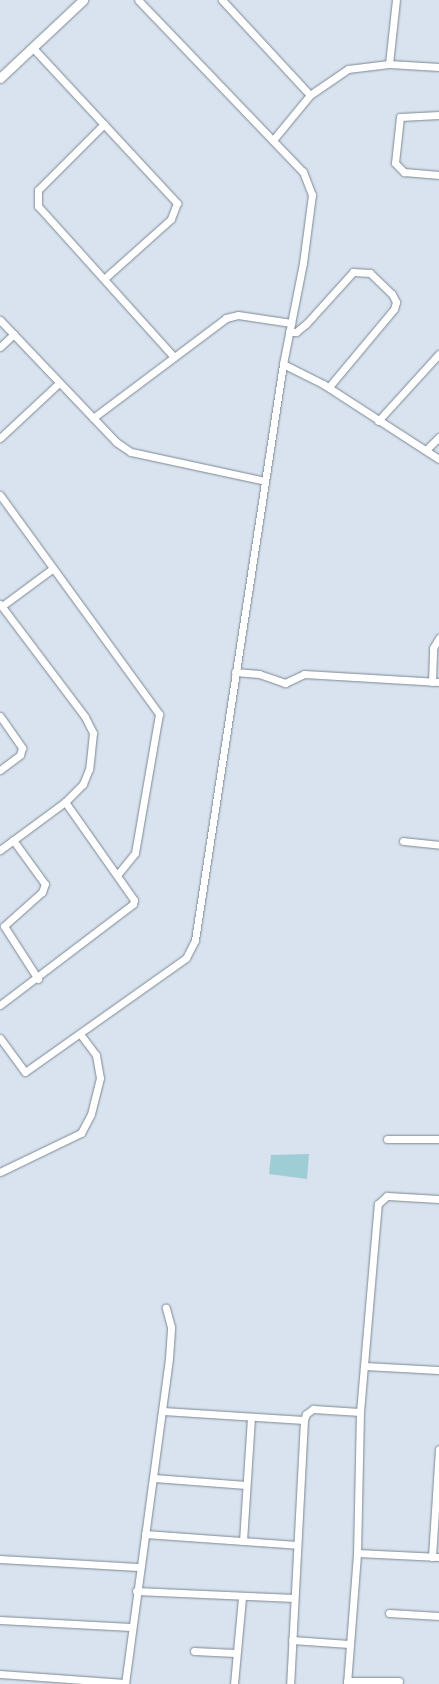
<!DOCTYPE html>
<html>
<head>
<meta charset="utf-8">
<style>
	body { margin:0 }
	#map { position:relative; width:439px; height:1684px; overflow:hidden; background:#d8e3ef; font-family:Montserrat,sans-serif }
	div>[style] { position:absolute }
	[style*='--x'] { left:calc(var(--x)*1px); top:calc(var(--y)*1px); width:calc(var(--w)*1px); rotate:calc(var(--a)*1deg) }
	.water>* { inset:0; background:#9ecdd5 }
	.roads { filter:drop-shadow(0 0 1px #7e8893) drop-shadow(0 0 1px #7e8893) }
	.minor>* { height:7px; margin:-3.5px; padding:0 3.5px; transform-origin:3.5px; border-radius:3.5px; background:#fff }
	.tertiary>* { height:9px; margin:-4.5px; padding:0 4.5px; transform-origin:4.5px; border-radius:4.5px; background:#fff }
	span { translate:-50% -50%; white-space:nowrap; text-align:center; line-height:1.15; -webkit-text-stroke:3px #e5f1fc; paint-order:stroke }
</style>
</head>
<body>
<div id="map">
	<div class="water">
		<div style="clip-path:polygon(309px 1154px,307px 1179px,269px 1174px,271px 1155px)"></div>
	</div>
	<div class="roads">
		<div class="minor">
			<div style="--x:222;--y:0;--w:129;--a:47.2"></div>
			<div style="--x:33;--y:48;--w:212;--a:47.1"></div>
			<div style="--x:177;--y:203;--w:17;--a:111"></div>
			<div style="--x:171;--y:219;--w:89;--a:138.2"></div>
			<div style="--x:389;--y:64;--w:64;--a:-83.8"></div>
			<div style="--x:439;--y:115;--w:39;--a:177"></div>
			<div style="--x:400;--y:117;--w:46;--a:96.2"></div>
			<div style="--x:395;--y:163;--w:13;--a:45"></div>
			<div style="--x:404;--y:172;--w:35;--a:5"></div>
			<div style="--x:104;--y:124;--w:93;--a:135"></div>
			<div style="--x:38;--y:190;--w:16;--a:90"></div>
			<div style="--x:38;--y:206;--w:203;--a:48"></div>
			<div style="--x:273;--y:140;--w:58;--a:-50.6"></div>
			<div style="--x:310;--y:95;--w:46;--a:-34.4"></div>
			<div style="--x:348;--y:69;--w:41;--a:-7"></div>
			<div style="--x:389;--y:64;--w:50;--a:3.4"></div>
			<div style="--x:0;--y:320;--w:168;--a:46.4"></div>
			<div style="--x:116;--y:442;--w:18;--a:34"></div>
			<div style="--x:131;--y:452;--w:137;--a:12.2"></div>
			<div style="--x:289;--y:332;--w:7;--a:0"></div>
			<div style="--x:296;--y:332;--w:13;--a:-39"></div>
			<div style="--x:306;--y:324;--w:70;--a:-47.9"></div>
			<div style="--x:353;--y:272;--w:17;--a:3"></div>
			<div style="--x:370;--y:273;--w:30;--a:44"></div>
			<div style="--x:392;--y:294;--w:9;--a:63"></div>
			<div style="--x:396;--y:302;--w:7;--a:106"></div>
			<div style="--x:394;--y:309;--w:102;--a:129.8"></div>
			<div style="--x:0;--y:347;--w:19;--a:-43"></div>
			<div style="--x:283;--y:364;--w:45;--a:26.6"></div>
			<div style="--x:323;--y:384;--w:138;--a:32.9"></div>
			<div style="--x:93;--y:418;--w:166;--a:-36.9"></div>
			<div style="--x:226;--y:318;--w:12;--a:-14"></div>
			<div style="--x:238;--y:315;--w:54;--a:8.6"></div>
			<div style="--x:378;--y:421;--w:91;--a:-47.7"></div>
			<div style="--x:0;--y:438;--w:81;--a:-43"></div>
			<div style="--x:426;--y:450;--w:18;--a:-45"></div>
			<div style="--x:0;--y:495;--w:271;--a:54"></div>
			<div style="--x:159;--y:714;--w:141;--a:99.8"></div>
			<div style="--x:135;--y:853;--w:28;--a:129"></div>
			<div style="--x:0;--y:604;--w:141;--a:53"></div>
			<div style="--x:85;--y:717;--w:18;--a:63"></div>
			<div style="--x:93;--y:733;--w:36;--a:96"></div>
			<div style="--x:89;--y:769;--w:16;--a:112"></div>
			<div style="--x:83;--y:784;--w:25;--a:135"></div>
			<div style="--x:65;--y:802;--w:81;--a:143.6"></div>
			<div style="--x:2;--y:606;--w:62;--a:-36.5"></div>
			<div style="--x:235;--y:672;--w:24;--a:5"></div>
			<div style="--x:259;--y:674;--w:28;--a:19"></div>
			<div style="--x:285;--y:683;--w:21;--a:-25"></div>
			<div style="--x:304;--y:674;--w:135;--a:3.4"></div>
			<div style="--x:432;--y:682;--w:34;--a:-88"></div>
			<div style="--x:433;--y:648;--w:12;--a:-59"></div>
			<div style="--x:0;--y:716;--w:39;--a:55"></div>
			<div style="--x:22;--y:748;--w:7;--a:106"></div>
			<div style="--x:20;--y:755;--w:25;--a:143"></div>
			<div style="--x:13;--y:840;--w:54;--a:54"></div>
			<div style="--x:45;--y:884;--w:9;--a:111"></div>
			<div style="--x:42;--y:892;--w:51;--a:138.2"></div>
			<div style="--x:4;--y:926;--w:63;--a:57.3"></div>
			<div style="--x:403;--y:841;--w:36;--a:6"></div>
			<div style="--x:0;--y:1005;--w:167;--a:-37.2"></div>
			<div style="--x:133;--y:904;--w:4;--a:-76"></div>
			<div style="--x:134;--y:900;--w:120;--a:-125.1"></div>
			<div style="--x:0;--y:1038;--w:42;--a:53.7"></div>
			<div style="--x:25;--y:1072;--w:197;--a:-35.3"></div>
			<div style="--x:186;--y:958;--w:20;--a:-63"></div>
			<div style="--x:195;--y:940;--w:583;--a:-81.31"></div>
			<div style="--x:283;--y:364;--w:103;--a:-78.8"></div>
			<div style="--x:303;--y:263;--w:69;--a:-82.5"></div>
			<div style="--x:312;--y:195;--w:25;--a:-111"></div>
			<div style="--x:303;--y:172;--w:238;--a:-133.8"></div>
			<div style="--x:387;--y:1139;--w:52;--a:0"></div>
			<div style="--x:0;--y:1172;--w:90;--a:-25.7"></div>
			<div style="--x:81;--y:1133;--w:21;--a:-62"></div>
			<div style="--x:91;--y:1114;--w:37;--a:-76"></div>
			<div style="--x:100;--y:1078;--w:23;--a:-100"></div>
			<div style="--x:96;--y:1055;--w:26;--a:-127"></div>
			<div style="--x:364;--y:1366;--w:75;--a:3.1"></div>
			<div style="--x:163;--y:1411;--w:141;--a:3.7"></div>
			<div style="--x:304;--y:1420;--w:264;--a:93"></div>
			<div style="--x:360;--y:1412;--w:209;--a:-85.1"></div>
			<div style="--x:378;--y:1204;--w:12;--a:-42"></div>
			<div style="--x:387;--y:1196;--w:52;--a:3.3"></div>
			<div style="--x:304;--y:1420;--w:6;--a:-72"></div>
			<div style="--x:306;--y:1414;--w:9;--a:-36"></div>
			<div style="--x:313;--y:1409;--w:47;--a:3.7"></div>
			<div style="--x:360;--y:1412;--w:141;--a:91.2"></div>
			<div style="--x:154;--y:1478;--w:92;--a:4.4"></div>
			<div style="--x:145;--y:1534;--w:152;--a:4.1"></div>
			<div style="--x:243;--y:1541;--w:124;--a:-86.3"></div>
			<div style="--x:432;--y:1557;--w:108;--a:-86.3"></div>
			<div style="--x:0;--y:1559;--w:138;--a:3.3"></div>
			<div style="--x:136;--y:1591;--w:158;--a:2.5"></div>
			<div style="--x:389;--y:1613;--w:50;--a:3.4"></div>
			<div style="--x:0;--y:1620;--w:131;--a:3.1"></div>
			<div style="--x:292;--y:1640;--w:57;--a:4"></div>
			<div style="--x:194;--y:1651;--w:41;--a:2.8"></div>
			<div style="--x:0;--y:1674;--w:125;--a:4.1"></div>
			<div style="--x:347;--y:1681;--w:52;--a:0"></div>
			<div style="--x:125;--y:1684;--w:329;--a:-82.3"></div>
			<div style="--x:169;--y:1358;--w:31;--a:-86"></div>
			<div style="--x:171;--y:1327;--w:20;--a:-105"></div>
			<div style="--x:234;--y:1684;--w:87;--a:-84.7"></div>
			<div style="--x:347;--y:1684;--w:131;--a:-85.6"></div>
			<div style="--x:357;--y:1553;--w:82;--a:2.8"></div>
		</div>
		<div class="tertiary">
			<div style="--x:0;--y:78;--w:114;--a:-43.2"></div>
		</div>
	</div>
</div>
</body>
</html>
